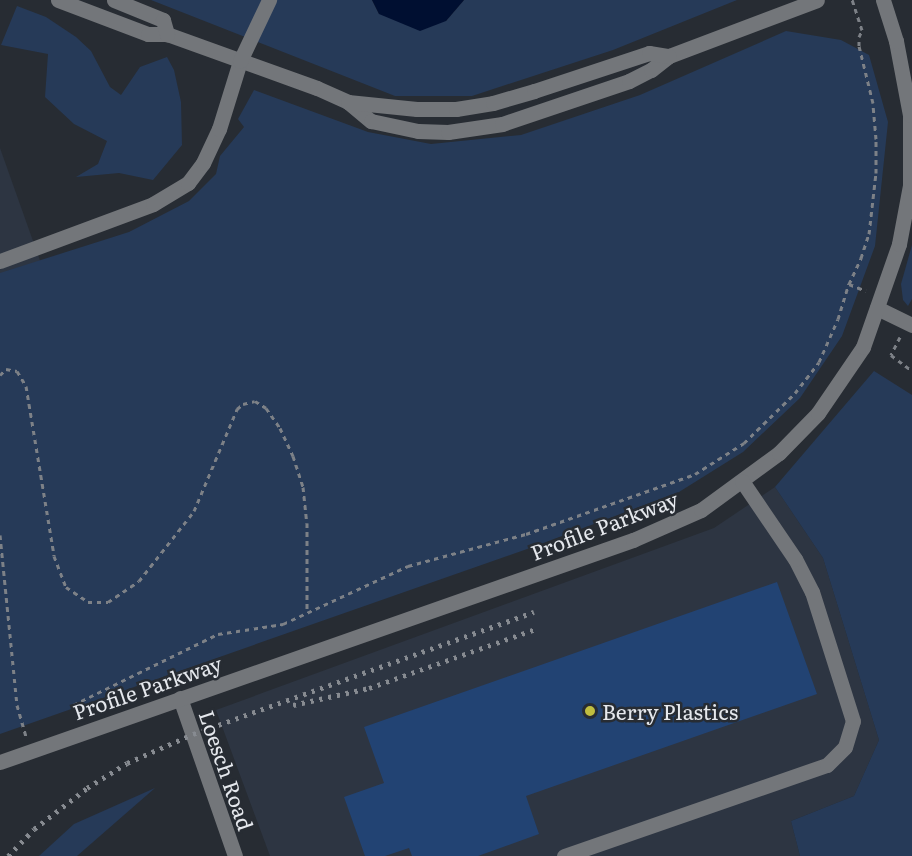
<!DOCTYPE html>
<html>
<head>
<meta charset="utf-8">
<style>
	body { margin:0 }
	#map { position:relative; width:912px; height:856px; overflow:hidden; background:#272c33; font-family:Literata,serif }
	div>[style] { position:absolute }
	[style*='--x'] { left:calc(var(--x)*1px); top:calc(var(--y)*1px); width:calc(var(--w)*1px); rotate:calc(var(--a)*1deg) }
	.built>* { inset:0; background:#2d3542 }
	.green>* { inset:0; background:#263a58 }
	.water>* { inset:0; background:#000f31 }
	.building>* { inset:0; background:#224373 }
	.path>* { height:3px; margin-top:-1.5px; transform-origin:0; background:repeating-linear-gradient(90deg,#7d8187 0 4.5px,transparent 0 9px) }
	.minor>* { height:15px; margin:-7.5px; padding:0 7.5px; transform-origin:7.5px; border-radius:7.5px; background:#73767a }
	.rail>* { height:4.5px; margin-top:-2.25px; transform-origin:0; background:repeating-linear-gradient(90deg,#878b91 0 3px,transparent 0 9px) }
	.dots>* { width:16px; height:16px; translate:-50% -50%; box-sizing:border-box; border:3px solid #272c33; border-radius:50% }
	span { translate:-50% -50%; white-space:nowrap; text-align:center; line-height:1.15; -webkit-text-stroke:5px #272c33; paint-order:stroke }
	.street-label { font-size:21px; color:#e5e8ed }
	.poi-label { font-size:21px; color:#e5e8ed }
	.left { translate:0 -50%; text-align:left }
</style>
</head>
<body>
<div id="map">
	<div class="built">
		<div style="clip-path:polygon(0 148px,49px 286px,0 303px)"></div>
		<div style="clip-path:polygon(775px 487px,823px 558px,879px 740px,854px 796px,791px 821px,800px 856px,270px 856px,216px 710px,714px 528px)"></div>
	</div>
	<div class="green">
		<div style="clip-path:polygon(151px 0,372px 0,379px 14px,446px 21px,464px 0,737px 0,613px 50px,472px 96px,395px 96px)"></div>
		<div style="clip-path:polygon(17px 6px,46px 17px,76px 37px,91px 51px,110px 87px,121px 95px,140px 67px,167px 57px,174px 70px,181px 102px,182px 145px,153px 180px,119px 173px,76px 177px,98px 164px,107px 141px,74px 124px,45px 97px,48px 54px,1px 45px)"></div>
		<div style="clip-path:polygon(786px 31px,841px 40px,869px 55px,888px 122px,875px 246px,842px 336px,800px 398px,743px 452px,679px 492px,530px 548px,0 734px,0 273px,129px 232px,189px 201px,216px 174px,220px 156px,244px 127px,238px 119px,254px 90px,368px 132px,431px 144px,521px 135px,640px 95px)"></div>
		<div style="clip-path:polygon(912px 245px,912px 299px,908px 306px,903px 300px,901px 284px)"></div>
		<div style="clip-path:polygon(874px 371px,912px 395px,912px 856px,800px 856px,791px 821px,854px 796px,879px 740px,823px 558px,775px 487px)"></div>
		<div style="clip-path:polygon(155px 788px,77px 856px,39px 856px,74px 824px)"></div>
	</div>
	<div class="water">
		<div style="clip-path:polygon(372px 0,464px 0,446px 21px,420px 31px,379px 14px)"></div>
	</div>
	<div class="building">
		<div style="clip-path:polygon(777px 582px,817px 694px,526px 796px,539px 834px,478px 856px,412px 856px,409px 848px,385px 856px,365px 856px,344px 797px,384px 783px,364px 727px)"></div>
	</div>
	<div class="path">
		<div style="--x:849;--y:284;--w:18;--a:22"></div>
		<div style="--x:900;--y:337;--w:20;--a:117"></div>
		<div style="--x:891;--y:355;--w:26;--a:37"></div>
		<div style="--x:0;--y:375;--w:8;--a:-45"></div>
		<div style="--x:6;--y:369;--w:11;--a:10"></div>
		<div style="--x:17;--y:371;--w:17;--a:59"></div>
		<div style="--x:26;--y:386;--w:172;--a:80.6"></div>
		<div style="--x:54;--y:556;--w:33;--a:69"></div>
		<div style="--x:66;--y:587;--w:27;--a:34"></div>
		<div style="--x:88;--y:602;--w:20;--a:0"></div>
		<div style="--x:108;--y:602;--w:37;--a:-34"></div>
		<div style="--x:139;--y:581;--w:89;--a:-51.8"></div>
		<div style="--x:194;--y:511;--w:111;--a:-67.1"></div>
		<div style="--x:237;--y:409;--w:8;--a:-40"></div>
		<div style="--x:243;--y:404;--w:12;--a:-14"></div>
		<div style="--x:255;--y:401;--w:13;--a:32"></div>
		<div style="--x:266;--y:408;--w:24;--a:55"></div>
		<div style="--x:280;--y:428;--w:31;--a:65"></div>
		<div style="--x:293;--y:456;--w:33;--a:72"></div>
		<div style="--x:303;--y:487;--w:36;--a:84"></div>
		<div style="--x:307;--y:523;--w:89;--a:90"></div>
		<div style="--x:0;--y:535;--w:171;--a:84.3"></div>
		<div style="--x:17;--y:705;--w:32;--a:74"></div>
		<div style="--x:73;--y:705;--w:161;--a:-26.1"></div>
		<div style="--x:218;--y:634;--w:66;--a:-8.7"></div>
		<div style="--x:283;--y:624;--w:138;--a:-24.9"></div>
		<div style="--x:408;--y:566;--w:122;--a:-15.2"></div>
		<div style="--x:526;--y:534;--w:179;--a:-19.5"></div>
		<div style="--x:695;--y:474;--w:58;--a:-32.3"></div>
		<div style="--x:744;--y:443;--w:71;--a:-44.4"></div>
		<div style="--x:795;--y:393;--w:39;--a:-52"></div>
		<div style="--x:819;--y:362;--w:47;--a:-66.2"></div>
		<div style="--x:838;--y:319;--w:37;--a:-73"></div>
		<div style="--x:849;--y:284;--w:29;--a:-65"></div>
		<div style="--x:861;--y:258;--w:25;--a:-72"></div>
		<div style="--x:869;--y:234;--w:61;--a:-83.5"></div>
		<div style="--x:876;--y:173;--w:34;--a:-90"></div>
		<div style="--x:876;--y:139;--w:36;--a:-95"></div>
		<div style="--x:873;--y:103;--w:59;--a:-103.8"></div>
		<div style="--x:859;--y:46;--w:9;--a:-90"></div>
		<div style="--x:859;--y:37;--w:8;--a:-67"></div>
		<div style="--x:862;--y:30;--w:32;--a:-108"></div>
	</div>
	<div class="minor">
		<div style="--x:58;--y:0;--w:96;--a:20.7"></div>
		<div style="--x:148;--y:34;--w:19;--a:0"></div>
		<div style="--x:167;--y:34;--w:159;--a:19.8"></div>
		<div style="--x:317;--y:88;--w:34;--a:24"></div>
		<div style="--x:348;--y:102;--w:30;--a:40"></div>
		<div style="--x:371;--y:121;--w:48;--a:12"></div>
		<div style="--x:418;--y:131;--w:30;--a:2"></div>
		<div style="--x:448;--y:132;--w:55;--a:-8.4"></div>
		<div style="--x:502;--y:124;--w:134;--a:-18.7"></div>
		<div style="--x:629;--y:81;--w:25;--a:-27"></div>
		<div style="--x:651;--y:70;--w:23;--a:-38"></div>
		<div style="--x:669;--y:56;--w:158;--a:-20.7"></div>
		<div style="--x:114;--y:0;--w:53;--a:22.2"></div>
		<div style="--x:163;--y:20;--w:15;--a:74"></div>
		<div style="--x:348;--y:102;--w:69;--a:5.8"></div>
		<div style="--x:417;--y:109;--w:39;--a:0"></div>
		<div style="--x:456;--y:109;--w:37;--a:-9"></div>
		<div style="--x:493;--y:103;--w:43;--a:-16.3"></div>
		<div style="--x:534;--y:91;--w:121;--a:-18.3"></div>
		<div style="--x:649;--y:53;--w:20;--a:9"></div>
		<div style="--x:0;--y:261;--w:163;--a:-20.4"></div>
		<div style="--x:153;--y:204;--w:41;--a:-31"></div>
		<div style="--x:188;--y:183;--w:25;--a:-53"></div>
		<div style="--x:203;--y:163;--w:38;--a:-65"></div>
		<div style="--x:219;--y:129;--w:71;--a:-72.8"></div>
		<div style="--x:240;--y:61;--w:68;--a:-64.6"></div>
		<div style="--x:877;--y:308;--w:39;--a:26"></div>
		<div style="--x:180;--y:698;--w:167;--a:70.8"></div>
		<div style="--x:0;--y:762;--w:671;--a:-19.33"></div>
		<div style="--x:633;--y:540;--w:74;--a:-23.8"></div>
		<div style="--x:701;--y:510;--w:97;--a:-36.2"></div>
		<div style="--x:779;--y:453;--w:56;--a:-45.7"></div>
		<div style="--x:818;--y:413;--w:80;--a:-55.7"></div>
		<div style="--x:863;--y:347;--w:109;--a:-70.7"></div>
		<div style="--x:899;--y:244;--w:60;--a:-79.4"></div>
		<div style="--x:910;--y:185;--w:70;--a:-90"></div>
		<div style="--x:910;--y:115;--w:75;--a:-100.7"></div>
		<div style="--x:896;--y:41;--w:43;--a:-107.6"></div>
		<div style="--x:564;--y:856;--w:278;--a:-19.1"></div>
		<div style="--x:827;--y:765;--w:25;--a:-45"></div>
		<div style="--x:845;--y:747;--w:27;--a:-73"></div>
		<div style="--x:853;--y:721;--w:135;--a:-107.6"></div>
		<div style="--x:812;--y:592;--w:37;--a:-117"></div>
		<div style="--x:795;--y:559;--w:94;--a:-124.2"></div>
	</div>
	<div class="rail">
		<div style="--x:293;--y:705;--w:78;--a:-12.6"></div>
		<div style="--x:369;--y:688;--w:177;--a:-19.5"></div>
		<div style="--x:8;--y:856;--w:37;--a:-46"></div>
		<div style="--x:34;--y:829;--w:67;--a:-37.7"></div>
		<div style="--x:87;--y:788;--w:47;--a:-32"></div>
		<div style="--x:127;--y:763;--w:72;--a:-23.7"></div>
		<div style="--x:193;--y:734;--w:362;--a:-19.7"></div>
	</div>
	<div class="dots">
		<div style="left:590px;top:711px;background:#c0be40"></div>
	</div>
	<div class="street-label">
		<span style="left:604px;top:525px;rotate:-21deg">Profile Parkway</span>
		<span style="left:147px;top:687px;rotate:-19deg">Profile Parkway</span>
		<span style="left:227px;top:770px;rotate:71deg">Loesch Road</span>
	</div>
	<div class="poi-label">
		<span class="left" style="left:602px;top:711px">Berry Plastics</span>
	</div>
</div>
</body>
</html>
